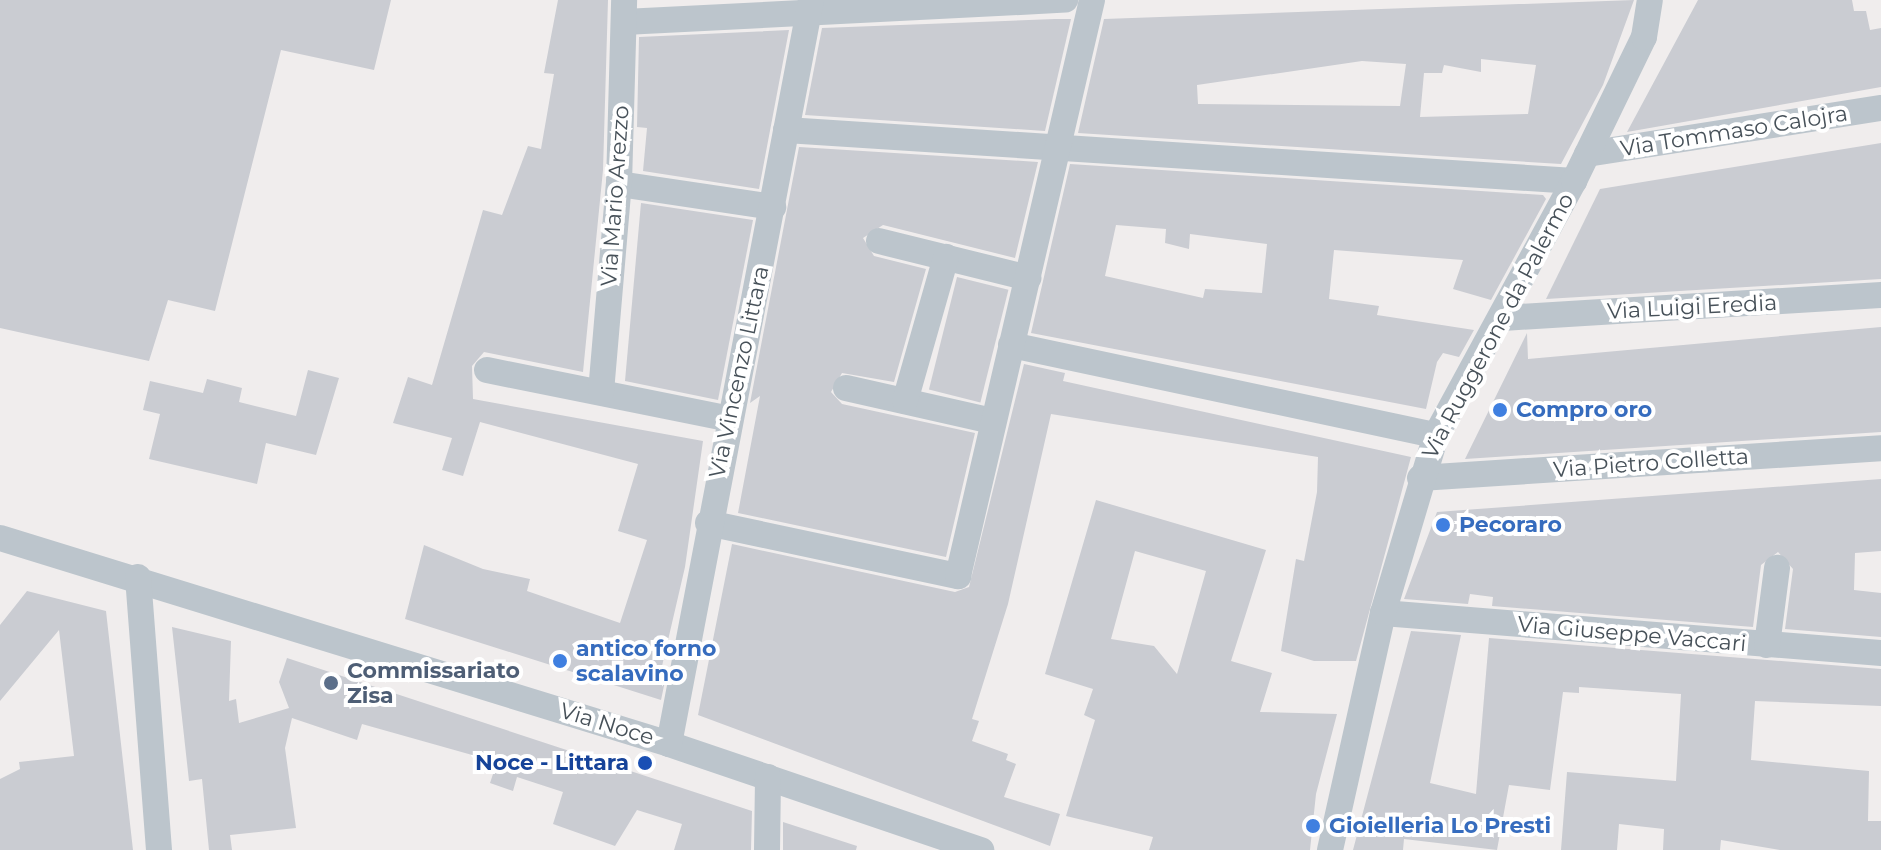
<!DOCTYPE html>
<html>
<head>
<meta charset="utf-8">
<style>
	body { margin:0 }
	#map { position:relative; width:1881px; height:850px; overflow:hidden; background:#f0eded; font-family:Montserrat,sans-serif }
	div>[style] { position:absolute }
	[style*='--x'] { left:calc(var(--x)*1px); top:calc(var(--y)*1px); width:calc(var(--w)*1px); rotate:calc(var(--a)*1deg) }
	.building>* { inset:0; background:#caccd2; transform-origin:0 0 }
	.street>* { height:26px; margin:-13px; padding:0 13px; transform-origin:13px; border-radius:13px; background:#bcc5cc }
	.dots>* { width:22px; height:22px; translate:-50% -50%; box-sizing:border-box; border:4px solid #fff; border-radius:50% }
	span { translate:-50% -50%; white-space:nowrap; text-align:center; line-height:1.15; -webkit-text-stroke:8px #fff; paint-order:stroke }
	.street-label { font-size:22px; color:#475159 }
	.shop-label { font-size:22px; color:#366cbe; font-weight:700 }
	.left { translate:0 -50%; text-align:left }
	.service-label { font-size:22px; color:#4e5e75; font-weight:700 }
	.transit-label { font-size:22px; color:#164399; font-weight:700 }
	.right { translate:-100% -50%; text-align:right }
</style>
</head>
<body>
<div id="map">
	<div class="building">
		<div style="clip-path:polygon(0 0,391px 0,374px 70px,281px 50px,215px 311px,168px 300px,149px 361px,0 328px)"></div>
		<div style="clip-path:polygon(558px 0,608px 0,603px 170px,583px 372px,484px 352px,472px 366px,473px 399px,703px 441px,685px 567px,659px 679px,665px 681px,661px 700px,405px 619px,424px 545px,483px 569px,530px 579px,527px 591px,620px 623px,647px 540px,618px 531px,638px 464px,480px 422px,463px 476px,442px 470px,452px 438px,393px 423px,408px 377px,432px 385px,483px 210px,502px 215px,528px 146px,541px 149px,554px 74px,544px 73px)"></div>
		<div style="clip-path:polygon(evenodd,1634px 0,1603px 85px,1561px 164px,1078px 133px,1104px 19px,1634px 0,1481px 59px,1536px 65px,1528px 114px,1420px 117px,1424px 73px,1442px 73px,1444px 65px,1481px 72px,1481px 59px,1634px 0,1362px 61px,1406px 64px,1400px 106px,1198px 104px,1197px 85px,1362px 61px)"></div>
		<div style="clip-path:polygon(1698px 0,1852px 0,1854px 11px,1866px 11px,1870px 30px,1881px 28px,1881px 87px,1627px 132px)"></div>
		<div style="clip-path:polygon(1055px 19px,1071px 19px,1045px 131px,805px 115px,822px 28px)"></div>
		<div style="clip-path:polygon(789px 30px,759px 189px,643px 171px,647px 128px,637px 127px,639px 37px)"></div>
		<div style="clip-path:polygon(1881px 143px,1881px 279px,1546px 299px,1600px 189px)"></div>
		<div style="clip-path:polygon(799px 147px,1038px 162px,1015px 258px,883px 225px,863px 238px,874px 256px,926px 269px,894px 382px,842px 373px,831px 392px,842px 404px,975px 433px,946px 557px,738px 513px,760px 396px,750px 403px)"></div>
		<div style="clip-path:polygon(evenodd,1070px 164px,1543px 195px,1546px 199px,1491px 300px,1453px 289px,1463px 260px,1334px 250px,1329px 299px,1379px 306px,1377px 315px,1474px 330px,1459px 357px,1443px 353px,1437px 362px,1426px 409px,1031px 333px,1070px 164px,1116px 225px,1166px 229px,1165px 243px,1189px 249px,1190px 234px,1267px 244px,1262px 293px,1205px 289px,1203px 298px,1105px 276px,1116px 225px)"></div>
		<div style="clip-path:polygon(641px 203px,753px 220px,718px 400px,625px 381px)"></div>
		<div style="left:957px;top:277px;width:53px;height:116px;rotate:14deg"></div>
		<div style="clip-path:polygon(1881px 327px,1881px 432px,1465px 459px,1527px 333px,1528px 359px)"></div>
		<div style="clip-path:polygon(1024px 364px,1065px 373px,1063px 381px,1411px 457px,1356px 661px,1314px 661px,1281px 651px,1296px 559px,1304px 561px,1317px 492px,1318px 457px,1051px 414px,1008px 604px,972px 719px,979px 721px,972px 741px,1008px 754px,1006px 760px,1016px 764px,1004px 797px,1060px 814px,1050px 846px,698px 715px,732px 544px,955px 592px,969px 587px)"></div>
		<div style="clip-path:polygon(308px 370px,339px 378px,316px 455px,266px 443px,257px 484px,149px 459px,160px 414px,143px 410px,150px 381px,203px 393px,207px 379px,242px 388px,239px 402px,296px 416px)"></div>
		<div style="clip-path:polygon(1881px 479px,1881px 551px,1855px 553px,1854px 590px,1881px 593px,1881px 637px,1785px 629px,1793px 569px,1778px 552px,1761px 565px,1753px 627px,1492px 606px,1493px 597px,1470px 594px,1468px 604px,1404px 599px,1437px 512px)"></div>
		<div style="clip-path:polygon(evenodd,1096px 500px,1266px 550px,1231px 661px,1272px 673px,1260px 712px,1337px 714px,1316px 794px,1310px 850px,1149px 850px,1153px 837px,1066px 816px,1095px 720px,1084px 715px,1093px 689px,1045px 674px,1096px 500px,1135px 551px,1206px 571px,1177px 674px,1154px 646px,1111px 639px,1135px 551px)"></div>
		<div style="clip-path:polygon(27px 591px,106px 611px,133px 850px,0 850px,0 779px,20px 769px,19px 762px,74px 756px,59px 630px,0 701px,0 625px)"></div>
		<div style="clip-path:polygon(172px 627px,231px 641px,229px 701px,236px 699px,239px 723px,289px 708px,279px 682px,287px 658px,752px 811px,751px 850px,674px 850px,682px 824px,637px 810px,615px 846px,553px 824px,563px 792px,517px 777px,513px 791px,490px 783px,497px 762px,362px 724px,357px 740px,292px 718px,285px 748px,296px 828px,230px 835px,232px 850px,209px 850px,202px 779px,189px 781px)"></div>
		<div style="clip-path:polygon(1411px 631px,1461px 635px,1430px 783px,1476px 794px,1489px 638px,1881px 669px,1881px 706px,1755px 701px,1751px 760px,1869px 771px,1868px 821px,1881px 821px,1881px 850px,1780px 850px,1721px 840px,1720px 850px,1663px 850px,1664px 829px,1619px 824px,1617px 850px,1561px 850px,1567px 772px,1676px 781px,1681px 694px,1579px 687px,1579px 693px,1563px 692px,1550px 790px,1509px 785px,1497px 850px,1404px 839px,1403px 850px,1353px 850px)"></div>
		<div style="clip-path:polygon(783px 822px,857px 846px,856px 850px,783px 850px)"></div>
	</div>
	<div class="street">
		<div style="--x:624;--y:22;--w:442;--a:-2.9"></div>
		<div style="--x:786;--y:130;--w:790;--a:3.7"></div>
		<div style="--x:1587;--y:154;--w:298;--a:-8.9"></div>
		<div style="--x:619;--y:184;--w:156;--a:8.5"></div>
		<div style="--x:879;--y:241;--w:154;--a:13.9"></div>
		<div style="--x:1503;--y:318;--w:379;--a:-3.5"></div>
		<div style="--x:1011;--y:345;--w:434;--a:12"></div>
		<div style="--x:487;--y:370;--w:247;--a:11.4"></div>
		<div style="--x:846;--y:388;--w:151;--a:12.7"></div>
		<div style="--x:601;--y:392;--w:209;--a:-85.1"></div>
		<div style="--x:619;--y:184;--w:184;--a:-88.4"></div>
		<div style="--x:905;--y:401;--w:150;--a:-74.1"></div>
		<div style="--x:1420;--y:478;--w:462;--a:-3.7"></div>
		<div style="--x:708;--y:523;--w:256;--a:12"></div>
		<div style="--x:958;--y:576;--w:591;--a:-76.9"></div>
		<div style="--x:0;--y:538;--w:700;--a:17.11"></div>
		<div style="--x:669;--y:744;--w:330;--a:18.8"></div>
		<div style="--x:138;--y:577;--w:274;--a:85.6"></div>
		<div style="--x:1383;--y:613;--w:500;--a:4.6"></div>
		<div style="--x:1767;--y:645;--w:78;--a:-82.6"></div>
		<div style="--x:669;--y:744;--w:757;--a:-79.19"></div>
		<div style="--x:767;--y:850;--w:73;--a:-89.2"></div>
		<div style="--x:1330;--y:850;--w:243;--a:-77.4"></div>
		<div style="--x:1383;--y:613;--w:186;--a:-73.4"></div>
		<div style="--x:1436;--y:435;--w:289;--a:-61.5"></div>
		<div style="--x:1574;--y:181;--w:160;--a:-64.1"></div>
		<div style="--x:1644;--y:37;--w:37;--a:-81"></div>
	</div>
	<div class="dots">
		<div style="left:1500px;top:410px;background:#3f7fe0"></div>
		<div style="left:1443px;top:525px;background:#3f7fe0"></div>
		<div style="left:560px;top:661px;background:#3f7fe0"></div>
		<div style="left:331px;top:683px;background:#5c6f8a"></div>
		<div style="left:645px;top:763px;background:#1a4fb4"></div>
		<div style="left:1313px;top:826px;background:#3f7fe0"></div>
	</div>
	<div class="street-label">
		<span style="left:1734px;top:131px;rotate:-9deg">Via Tommaso Calojra</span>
		<span style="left:615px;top:196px;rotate:-86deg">Via Mario Arezzo</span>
		<span style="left:1692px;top:307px;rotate:-3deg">Via Luigi Eredia</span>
		<span style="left:1498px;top:326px;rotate:-62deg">Via Ruggerone da Palermo</span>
		<span style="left:739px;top:372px;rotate:-78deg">Via Vincenzo Littara</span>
		<span style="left:1651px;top:463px;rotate:-4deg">Via Pietro Colletta</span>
		<span style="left:1632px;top:634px;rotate:5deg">Via Giuseppe Vaccari</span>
		<span style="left:607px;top:724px;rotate:17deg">Via Noce</span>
	</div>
	<div class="shop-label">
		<span class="left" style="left:1516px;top:410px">Compro oro</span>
		<span class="left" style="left:1459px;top:525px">Pecoraro</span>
		<span class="left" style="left:576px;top:661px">antico forno<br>scalavino</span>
		<span class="left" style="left:1329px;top:826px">Gioielleria Lo Presti</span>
	</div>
	<div class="service-label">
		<span class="left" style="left:347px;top:683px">Commissariato<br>Zisa</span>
	</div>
	<div class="transit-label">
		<span class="right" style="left:629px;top:763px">Noce - Littara</span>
	</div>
</div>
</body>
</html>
